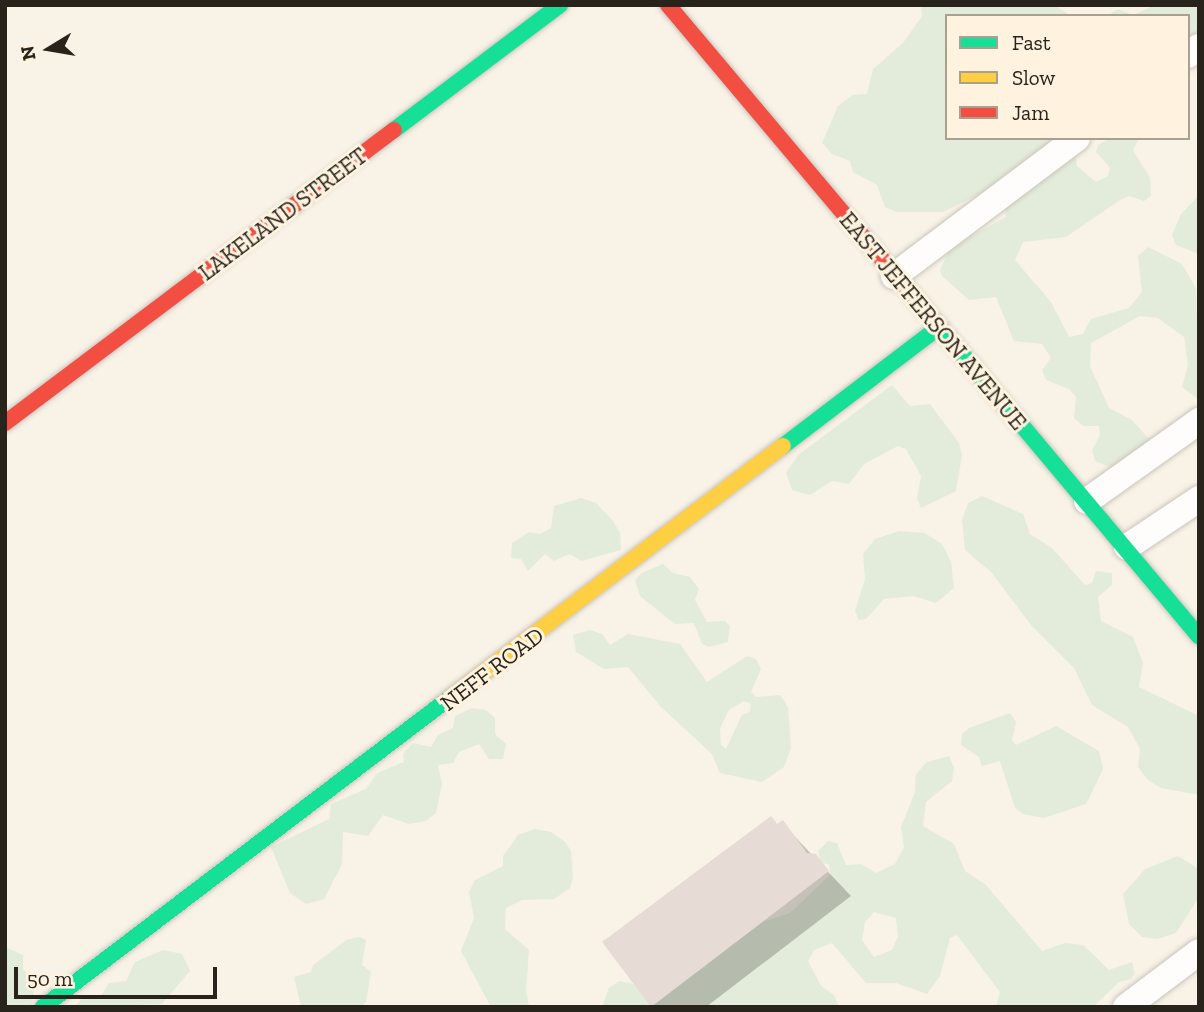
<!DOCTYPE html>
<html>
<head>
<meta charset="utf-8">
<style>
	body { margin:0 }
	#map { position:relative; width:1204px; height:1012px; overflow:hidden; background:#f8f2e7; font-family:"Zilla Slab",serif }
	div>[style] { position:absolute }
	[style*='--x'] { left:calc(var(--x)*1px); top:calc(var(--y)*1px); width:calc(var(--w)*1px); rotate:calc(var(--a)*1deg) }
	.green>* { inset:0; background:#e3ecda }
	.shadow>* { inset:0; background:#0003 }
	.building>* { inset:0; background:#e6dbd5 }
	.roads { filter:drop-shadow(0 0 2px #cac5bc) drop-shadow(0 0 2px #cac5bc) }
	.street>* { height:26px; margin:-13px; padding:0 13px; transform-origin:13px; border-radius:13px; background:#fefdfb }
	.fast>* { height:16px; margin:-8px; padding:0 8px; transform-origin:8px; border-radius:8px; background:#16e098 }
	.slow>* { height:16px; margin:-8px; padding:0 8px; transform-origin:8px; border-radius:8px; background:#ffcf43 }
	.jam>* { height:16px; margin:-8px; padding:0 8px; transform-origin:8px; border-radius:8px; background:#f24e42 }
	span { translate:-50% -50%; white-space:nowrap; text-align:center; line-height:1.15; -webkit-text-stroke:6px #fff3e0; paint-order:stroke }
	.street-label { font-size:23px; color:#29241b }
	.frame { position:absolute; inset:0; border:7px solid #29241b; pointer-events:none }
	.legend { position:absolute; left:945px; top:14px; width:245px; height:126px; box-sizing:border-box; background:#fff3e0; border:2px solid #a9a091; margin:0; padding:9px 12px; list-style:none; font-size:21px; color:#29241b }
	.legend li { display:flex; align-items:center; gap:14px; height:35px }
	.legend b { width:35px; border:2px solid #a9a091 }
	.north { position:absolute; left:14px; top:14px; width:70px; height:70px; -webkit-text-stroke:5px #fff3e0; paint-order:stroke; rotate:259deg; font-size:19px; font-weight:700; line-height:28px; text-align:center; color:#29241b }
	.north::after { content:''; display:block; margin:auto; width:24px; height:32px; background:#29241b; clip-path:polygon(50% 0,100% 100%,50% 72%,0 100%) }
	.scale { position:absolute; left:14px; top:967px; width:203px; height:32px; box-sizing:border-box; border:4px solid #29241b; border-top:0; padding-left:9px; font-size:21px; line-height:24px; white-space:nowrap; color:#29241b; -webkit-text-stroke:5px #fff3e0; paint-order:stroke }
</style>
</head>
<body>
<div id="map">
	<div class="green">
		<div style="clip-path:polygon(921px 5px,1054px 5px,1071px 16px,947px 16px,947px 138px,1083px 138px,1075px 152px,1077px 166px,1096px 182px,1108px 176px,1110px 168px,1096px 152px,1098px 145px,1111px 138px,1155px 138px,1138px 140px,1133px 150px,1150px 178px,1151px 196px,1144px 201px,1129px 196px,1120px 200px,1066px 237px,1023px 242px,1015px 260px,1051px 302px,1069px 337px,1083px 334px,1091px 319px,1129px 308px,1142px 292px,1138px 256px,1148px 247px,1182px 264px,1196px 288px,1199px 400px,1182px 387px,1188px 365px,1184px 337px,1158px 318px,1140px 316px,1091px 343px,1090px 366px,1109px 408px,1132px 420px,1148px 438px,1151px 451px,1123px 472px,1095px 461px,1092px 450px,1100px 435px,1099px 426px,1083px 426px,1074px 418px,1076px 397px,1069px 389px,1046px 380px,1042px 370px,1051px 358px,1042px 344px,1014px 341px,996px 297px,969px 300px,942px 276px,940px 270px,951px 247px,1006px 217px,1004px 203px,988px 190px,943px 212px,897px 212px,885px 207px,877px 185px,853px 172px,850px 161px,832px 154px,822px 143px,838px 106px,853px 95px,867px 94px,873px 69px,903px 43px,922px 16px)"></div>
		<div style="clip-path:polygon(1155px 5px,1199px 5px,1199px 36px,1188px 47px,1188px 16px,1107px 16px,1118px 9px,1133px 15px)"></div>
		<div style="clip-path:polygon(1199px 195px,1199px 254px,1176px 245px,1172px 235px,1181px 214px)"></div>
		<div style="clip-path:polygon(892px 385px,910px 406px,930px 404px,959px 443px,962px 455px,956px 491px,921px 508px,917px 499px,921px 476px,906px 449px,898px 446px,864px 464px,849px 484px,832px 481px,810px 495px,792px 490px,786px 473px,798px 455px)"></div>
		<div style="clip-path:polygon(982px 496px,1023px 514px,1030px 534px,1052px 548px,1085px 585px,1092px 583px,1096px 571px,1112px 573px,1112px 585px,1098px 597px,1101px 621px,1133px 637px,1143px 663px,1139px 687px,1199px 716px,1199px 795px,1161px 788px,1148px 780px,1138px 767px,1140px 749px,1128px 727px,1092px 705px,1074px 668px,1031px 625px,991px 572px,965px 550px,962px 520px,968px 503px)"></div>
		<div style="clip-path:polygon(581px 498px,596px 503px,613px 521px,620px 533px,621px 550px,581px 561px,570px 554px,554px 561px,545px 554px,528px 571px,521px 559px,511px 558px,512px 543px,529px 532px,540px 534px,551px 528px,554px 506px)"></div>
		<div style="clip-path:polygon(899px 531px,925px 533px,942px 544px,951px 562px,954px 588px,936px 603px,913px 596px,884px 599px,866px 619px,859px 620px,855px 611px,865px 579px,863px 554px,875px 539px)"></div>
		<div style="clip-path:polygon(663px 564px,673px 573px,690px 577px,699px 589px,695px 600px,707px 622px,725px 621px,730px 626px,728px 642px,709px 647px,702px 644px,694px 623px,675px 624px,640px 596px,635px 580px,641px 573px)"></div>
		<div style="clip-path:polygon(evenodd,590px 630px,602px 634px,610px 645px,628px 634px,680px 644px,707px 682px,747px 656px,756px 659px,761px 669px,751px 692px,756px 697px,780px 695px,788px 707px,791px 748px,784px 767px,762px 782px,720px 773px,712px 754px,661px 707px,628px 667px,604px 669px,576px 652px,573px 635px,590px 630px,744px 701px,751px 704px,750px 712px,742px 715px,726px 749px,721px 745px,720px 728px,729px 710px,744px 701px)"></div>
		<div style="clip-path:polygon(472px 708px,486px 710px,495px 718px,495px 734px,506px 744px,503px 759px,489px 759px,479px 744px,459px 752px,453px 763px,438px 765px,442px 784px,436px 813px,426px 821px,409px 824px,383px 815px,368px 836px,343px 832px,342px 864px,324px 899px,306px 904px,290px 893px,271px 847px,329px 819px,331px 804px,366px 789px,377px 773px,404px 762px,403px 754px,413px 743px,431px 747px,438px 735px,453px 728px,455px 716px)"></div>
		<div style="clip-path:polygon(1010px 713px,1016px 722px,1012px 740px,1016px 745px,1056px 726px,1099px 751px,1103px 769px,1086px 804px,1044px 818px,1023px 814px,1015px 808px,1000px 761px,982px 766px,979px 757px,961px 745px,962px 734px,969px 728px)"></div>
		<div style="clip-path:polygon(evenodd,949px 756px,954px 768px,952px 781px,926px 802px,923px 826px,954px 844px,965px 871px,986px 885px,1042px 951px,1065px 943px,1083px 945px,1109px 970px,1132px 962px,1135px 974px,1131px 979px,1119px 982px,1094px 1006px,996px 1007px,1000px 992px,957px 935px,950px 938px,940px 976px,927px 994px,896px 983px,866px 983px,832px 943px,814px 950px,808px 961px,821px 986px,834px 995px,839px 1007px,602px 1007px,609px 988px,619px 981px,643px 986px,705px 967px,713px 953px,759px 923px,790px 913px,830px 875px,829px 865px,821px 862px,818px 851px,828px 841px,837px 843px,846px 865px,861px 864px,876px 873px,895px 864px,904px 847px,901px 827px,915px 792px,916px 774px,927px 762px,949px 756px,874px 912px,896px 918px,898px 936px,892px 950px,874px 957px,862px 940px,865px 922px,874px 912px)"></div>
		<div style="clip-path:polygon(535px 829px,551px 832px,565px 842px,571px 851px,573px 878px,570px 888px,554px 899px,522px 900px,506px 908px,505px 929px,529px 950px,526px 990px,529px 1007px,491px 1007px,461px 951px,474px 918px,469px 892px,475px 880px,503px 866px,503px 856px,518px 835px)"></div>
		<div style="clip-path:polygon(1178px 856px,1199px 869px,1199px 897px,1176px 933px,1158px 939px,1142px 937px,1129px 924px,1123px 894px,1145px 869px)"></div>
		<div style="clip-path:polygon(360px 937px,366px 940px,362px 965px,371px 972px,366px 1002px,361px 1007px,301px 1007px,294px 977px,311px 972px,313px 965px,348px 939px)"></div>
		<div style="clip-path:polygon(5px 947px,23px 955px,23px 969px,35px 980px,32px 1007px,5px 1007px)"></div>
		<div style="clip-path:polygon(163px 950px,182px 954px,190px 971px,162px 1004px,75px 1007px,81px 999px,101px 996px,109px 983px,126px 981px,135px 962px)"></div>
	</div>
	<div class="shadow">
		<div style="clip-path:polygon(782px 823px,851px 896px,706px 1007px,653px 1007px,605px 942px)"></div>
	</div>
	<div class="building">
		<div style="clip-path:polygon(771px 816px,777px 824px,783px 820px,807px 853px,816px 854px,829px 871px,651px 1007px,602px 942px)"></div>
	</div>
	<div class="roads">
		<div class="street">
			<div style="--x:1188;--y:55;--w:14;--a:-36"></div>
			<div style="--x:894;--y:276;--w:229;--a:-37"></div>
			<div style="--x:1087;--y:501;--w:138;--a:-35.5"></div>
			<div style="--x:1127;--y:547;--w:87;--a:-33.7"></div>
			<div style="--x:1126;--y:1007;--w:91;--a:-37"></div>
		</div>
		<div class="fast">
			<div style="--x:394;--y:130;--w:208;--a:-37"></div>
			<div style="--x:936;--y:323;--w:409;--a:50"></div>
			<div style="--x:783;--y:446;--w:195;--a:-37.3"></div>
			<div style="--x:43;--y:1007;--w:512;--a:-37.23"></div>
		</div>
		<div class="slow">
			<div style="--x:451;--y:697;--w:416;--a:-37.1"></div>
		</div>
		<div class="jam">
			<div style="--x:668;--y:5;--w:416;--a:49.9"></div>
			<div style="--x:5;--y:423;--w:487;--a:-37"></div>
		</div>
	</div>
	<div class="street-label">
		<span style="left:283px;top:214px;rotate:-37deg">LAKELAND STREET</span>
		<span style="left:933px;top:321px;rotate:50deg">EAST JEFFERSON AVENUE</span>
		<span style="left:492px;top:669px;rotate:-37deg">NEFF ROAD</span>
	</div>
	<div class="frame"></div>
	<ul class="legend">
	<li><b style="height:9px;background:#16e098"></b>Fast</li>
	<li><b style="height:9px;background:#ffcf43"></b>Slow</li>
	<li><b style="height:9px;background:#f24e42"></b>Jam</li>
	</ul>
	<div class="north">N</div>
	<div class="scale">50 m</div>
</div>
</body>
</html>
